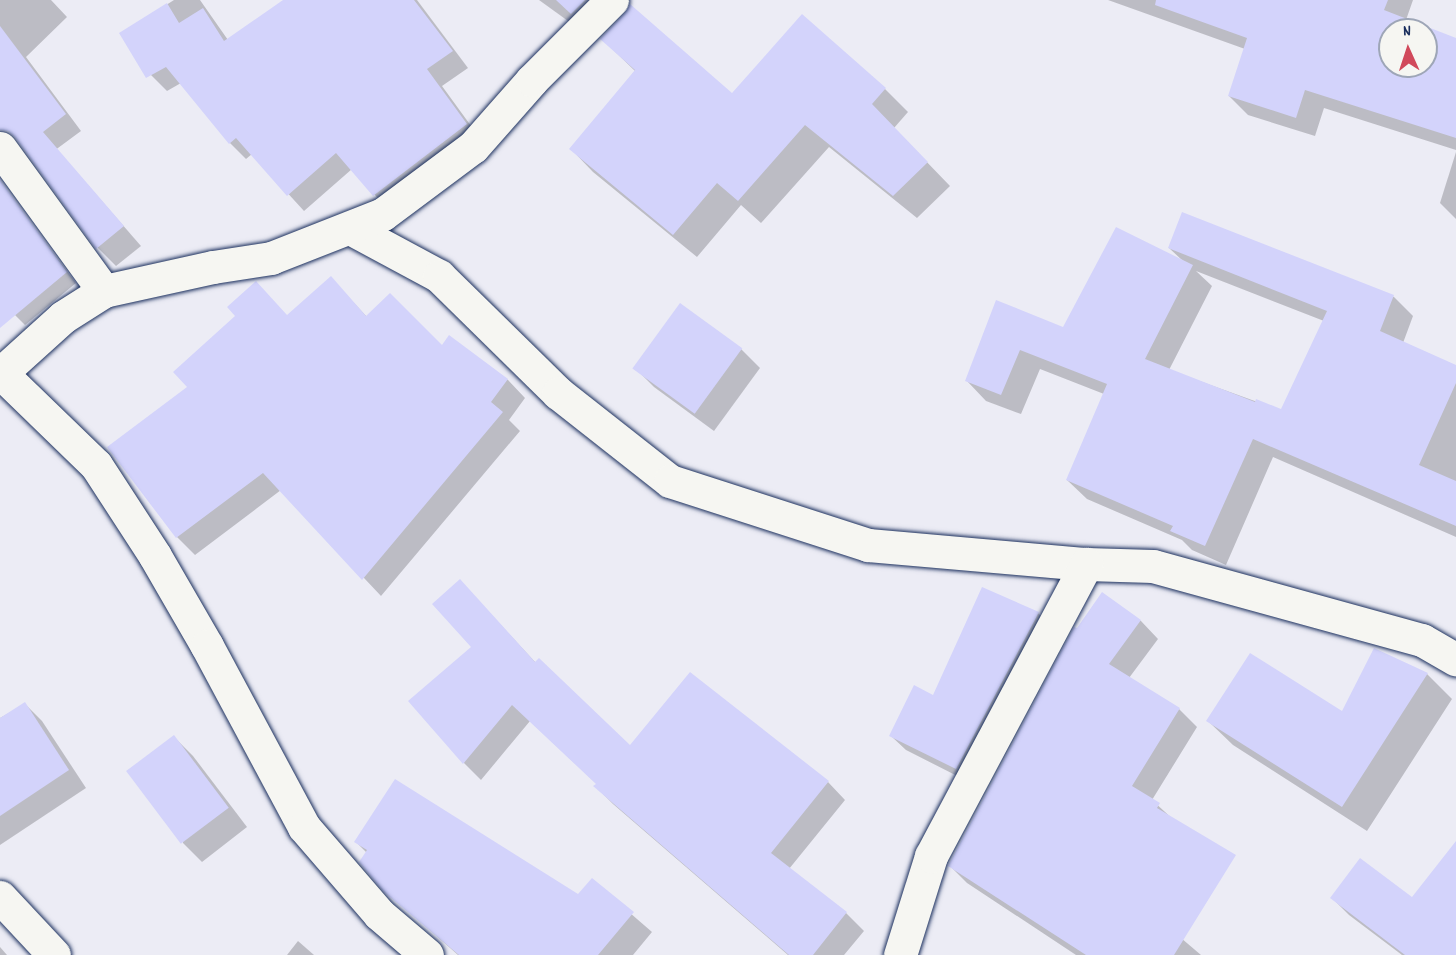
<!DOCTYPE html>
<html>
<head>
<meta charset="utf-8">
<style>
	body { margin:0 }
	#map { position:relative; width:1456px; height:955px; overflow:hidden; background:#ececf5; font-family:Dekko,sans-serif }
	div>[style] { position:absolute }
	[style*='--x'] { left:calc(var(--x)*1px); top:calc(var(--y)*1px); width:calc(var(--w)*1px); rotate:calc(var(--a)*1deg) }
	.shadow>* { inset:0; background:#0003 }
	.building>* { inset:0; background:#d3d3fb; transform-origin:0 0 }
	.roads { filter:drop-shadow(0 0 2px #1b2f5e) drop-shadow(0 0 2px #1b2f5e) }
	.street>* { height:33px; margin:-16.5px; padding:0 16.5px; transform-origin:16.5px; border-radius:16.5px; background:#f6f6f2 }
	span { translate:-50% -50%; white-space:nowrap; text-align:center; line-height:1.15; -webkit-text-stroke:4.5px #f6f6f2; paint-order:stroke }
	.north { position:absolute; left:1378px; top:18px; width:60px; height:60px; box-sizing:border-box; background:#f6f6f2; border:2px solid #9ea6b7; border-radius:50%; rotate:357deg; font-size:16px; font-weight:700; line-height:24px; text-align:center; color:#1b2f5e }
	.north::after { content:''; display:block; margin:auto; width:21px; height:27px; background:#d1495b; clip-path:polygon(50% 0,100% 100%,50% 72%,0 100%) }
</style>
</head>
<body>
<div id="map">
	<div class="shadow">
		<div style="clip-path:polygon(0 0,51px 0,67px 17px,26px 57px,81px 131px,39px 162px,0 115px)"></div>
		<div style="clip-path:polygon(174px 0,200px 0,228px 40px,286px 0,417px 0,468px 68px,442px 86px,482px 141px,390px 212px,352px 169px,304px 211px,252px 154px,246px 159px,230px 143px,181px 83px,167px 91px,151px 75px,130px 28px)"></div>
		<div style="clip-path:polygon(539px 0,622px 0,586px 34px)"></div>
		<div style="clip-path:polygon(evenodd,1108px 0,1413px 0,1406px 20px,1456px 40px,1456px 150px,1324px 108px,1315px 136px,1248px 115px,1229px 96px,1245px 49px,1108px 0,1390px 30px,1426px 30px,1426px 66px,1390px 66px,1390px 30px)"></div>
		<div style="clip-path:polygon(602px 39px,732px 95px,885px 89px,908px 112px,894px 128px,950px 186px,917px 218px,829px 147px,761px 223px,741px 205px,697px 257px,593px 172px,571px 149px,635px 71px)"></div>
		<div style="clip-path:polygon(59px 152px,141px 246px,116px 266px,98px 248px)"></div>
		<div style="clip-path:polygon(1456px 152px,1456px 219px,1440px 203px)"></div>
		<div style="clip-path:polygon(6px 191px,76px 283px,25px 325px,15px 315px,0 321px,0 196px)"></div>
		<div style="clip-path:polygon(evenodd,1183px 214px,1394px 297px,1413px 316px,1403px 343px,1456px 366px,1456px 537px,1273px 457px,1226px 565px,1192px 550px,1182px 540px,1087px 499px,1067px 480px,1104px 394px,1040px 369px,1021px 414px,986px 401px,967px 381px,997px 302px,1064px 329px,1183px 261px,1169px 248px,1183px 214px,1196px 271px,1324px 321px,1282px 411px,1169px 370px,1212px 286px,1196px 271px)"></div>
		<div style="clip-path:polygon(331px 278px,367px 317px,442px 347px,449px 337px,508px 380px,525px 398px,509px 420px,520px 431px,381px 596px,281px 490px,195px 555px,177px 537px,109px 447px,288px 317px)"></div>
		<div style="clip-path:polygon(741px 349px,760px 368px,714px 431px,654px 387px,635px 368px)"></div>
		<div style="clip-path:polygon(460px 581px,536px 663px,630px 747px,828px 782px,845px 800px,789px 869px,846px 913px,864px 931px,844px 955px,788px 955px,613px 804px,595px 786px,597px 784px,530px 721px,481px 780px,464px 763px,473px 647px)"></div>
		<div style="clip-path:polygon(983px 589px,1038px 613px,1053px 628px,971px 783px,906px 750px,891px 736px,934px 697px)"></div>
		<div style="clip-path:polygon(1103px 594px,1141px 621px,1158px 639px,1129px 678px,1179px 709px,1197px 727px,1152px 800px,1177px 823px,1047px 824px,1201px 955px,1076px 955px,967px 883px,949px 865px,1077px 630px)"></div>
		<div style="clip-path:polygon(1375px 650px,1427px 674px,1452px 699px,1367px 831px,1233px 745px,1208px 721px,1343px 713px)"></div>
		<div style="clip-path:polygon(25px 704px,42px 721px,86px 788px,0 845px,0 718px)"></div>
		<div style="clip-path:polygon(174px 737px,193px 756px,247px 827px,202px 862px,183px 843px)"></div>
		<div style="clip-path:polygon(356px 842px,578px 896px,592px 880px,652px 932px,633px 955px,458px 955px,386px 891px,367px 853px)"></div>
		<div style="clip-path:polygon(1456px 844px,1456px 955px,1402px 955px,1349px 915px,1332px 898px,1413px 899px)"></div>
		<div style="clip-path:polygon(298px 941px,314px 955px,287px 955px)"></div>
		<div style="clip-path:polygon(0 947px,7px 955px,0 955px)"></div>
	</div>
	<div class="building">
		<div style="clip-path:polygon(283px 0,414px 0,453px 51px,427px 69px,467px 124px,373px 196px,336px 153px,287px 196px,236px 138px,229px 144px,166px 67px,146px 78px,119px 33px,167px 3px,179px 23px,203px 8px,224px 41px)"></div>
		<div style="clip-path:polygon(556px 0,585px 0,571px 14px)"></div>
		<div style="clip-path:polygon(evenodd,1156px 0,1388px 0,1384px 10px,1456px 38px,1456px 138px,1305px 90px,1296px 118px,1228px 96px,1247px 38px,1155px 5px,1156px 0,1390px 30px,1426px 30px,1426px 66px,1390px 66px,1390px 30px)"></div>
		<div style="clip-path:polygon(630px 4px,732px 93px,802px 14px,886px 88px,872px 104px,928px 162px,893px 196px,805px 125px,738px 201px,717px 183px,673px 235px,569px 149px,635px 70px,600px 39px,625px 13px)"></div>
		<div style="clip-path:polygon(0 26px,66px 114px,43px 132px,124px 226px,96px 249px,15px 137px,8px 131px,0 130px)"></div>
		<div style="clip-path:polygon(0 180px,67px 272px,0 328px)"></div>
		<div style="clip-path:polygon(1182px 212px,1394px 295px,1380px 331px,1456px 365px,1456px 383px,1419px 465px,1456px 481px,1456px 526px,1253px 439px,1205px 546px,1170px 531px,1173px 526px,1066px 480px,1107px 384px,1020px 350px,1001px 395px,965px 381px,996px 300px,1063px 327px,1116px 227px,1193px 265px,1145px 359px,1255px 402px,1256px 399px,1281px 409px,1327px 311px,1168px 248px)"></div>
		<div style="clip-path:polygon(331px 276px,366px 316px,390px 293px,442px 345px,449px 335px,508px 379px,491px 402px,503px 412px,362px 580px,263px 473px,176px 538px,107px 447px,187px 387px,173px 372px,235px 316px,227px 307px,256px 281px,287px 315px)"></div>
		<div style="left:680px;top:303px;width:77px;height:81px;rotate:36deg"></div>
		<div style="clip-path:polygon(460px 579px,535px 662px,539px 658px,630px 745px,690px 672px,829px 781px,771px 853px,847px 912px,813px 955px,789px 955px,593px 786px,596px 784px,512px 705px,463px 764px,408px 701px,471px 647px,432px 604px)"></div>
		<div style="clip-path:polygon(982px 587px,1039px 612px,956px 769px,889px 736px,914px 685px,933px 695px)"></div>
		<div style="clip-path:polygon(1102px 592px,1141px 620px,1109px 664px,1180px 708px,1132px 786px,1160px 803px,1157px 808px,1236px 855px,1174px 955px,1086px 955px,948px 866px,1074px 627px,1077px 628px)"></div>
		<div style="clip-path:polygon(1374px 648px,1428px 673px,1342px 807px,1206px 721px,1250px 653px,1342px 711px)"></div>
		<div style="clip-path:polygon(25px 702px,69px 770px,0 816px,0 718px)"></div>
		<div style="left:174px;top:735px;width:91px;height:60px;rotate:53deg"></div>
		<div style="clip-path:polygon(395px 779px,578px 894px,592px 878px,634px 912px,598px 955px,459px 955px,384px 892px,359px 862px,367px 850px,354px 842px)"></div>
		<div style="clip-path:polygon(1456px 841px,1456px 955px,1405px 955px,1330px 898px,1360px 858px,1412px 897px)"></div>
	</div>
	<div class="roads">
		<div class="street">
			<div style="--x:0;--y:148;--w:177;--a:54"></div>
			<div style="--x:350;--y:228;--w:101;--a:28.3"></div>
			<div style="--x:439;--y:276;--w:167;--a:44.5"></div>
			<div style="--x:558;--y:393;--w:142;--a:38.2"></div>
			<div style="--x:670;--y:481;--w:208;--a:17.9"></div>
			<div style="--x:868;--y:545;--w:219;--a:5"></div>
			<div style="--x:1086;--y:564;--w:67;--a:1.7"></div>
			<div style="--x:1153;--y:566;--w:279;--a:15.4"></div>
			<div style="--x:1422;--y:640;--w:39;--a:30"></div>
			<div style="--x:1;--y:373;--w:132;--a:44.1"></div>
			<div style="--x:96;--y:465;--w:108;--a:57"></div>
			<div style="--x:155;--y:556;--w:104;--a:60"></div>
			<div style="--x:207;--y:646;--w:205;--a:61.8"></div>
			<div style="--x:304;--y:827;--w:115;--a:49.2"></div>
			<div style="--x:379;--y:914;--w:63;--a:40.5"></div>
			<div style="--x:0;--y:374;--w:85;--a:-42.1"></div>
			<div style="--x:63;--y:317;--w:49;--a:-32.4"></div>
			<div style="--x:104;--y:291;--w:112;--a:-12.4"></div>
			<div style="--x:213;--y:267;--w:59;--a:-8.8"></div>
			<div style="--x:271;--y:258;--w:120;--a:-21.4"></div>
			<div style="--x:383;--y:214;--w:112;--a:-36.7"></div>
			<div style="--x:473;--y:147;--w:89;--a:-48.6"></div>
			<div style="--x:532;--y:80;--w:113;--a:-45"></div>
			<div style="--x:0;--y:897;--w:79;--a:47"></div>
			<div style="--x:900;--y:955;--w:104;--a:-72.6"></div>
			<div style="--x:931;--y:856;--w:331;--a:-62"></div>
		</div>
	</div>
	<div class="north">N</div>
</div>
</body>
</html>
